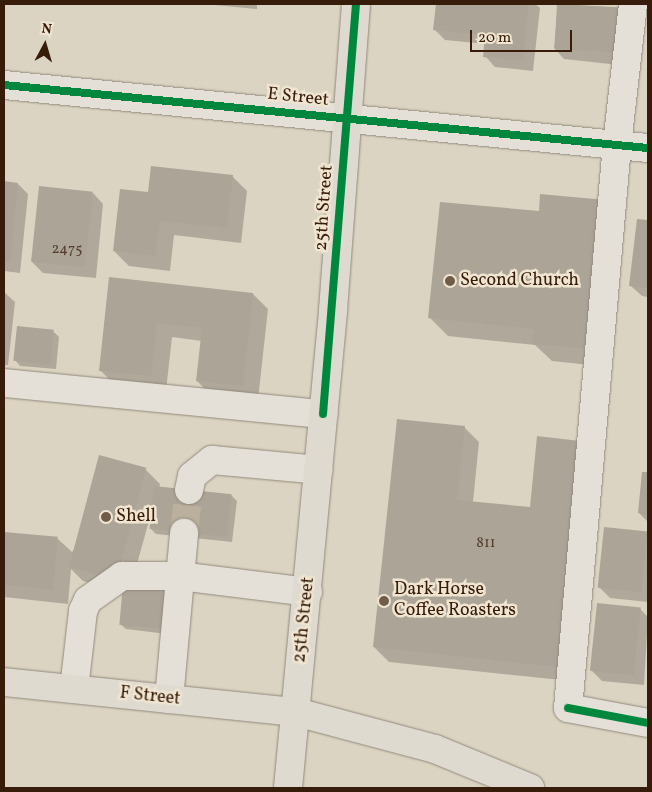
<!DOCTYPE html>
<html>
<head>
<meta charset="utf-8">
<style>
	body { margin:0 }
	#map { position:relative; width:652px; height:792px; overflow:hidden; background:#dcd4c2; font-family:Vollkorn,serif }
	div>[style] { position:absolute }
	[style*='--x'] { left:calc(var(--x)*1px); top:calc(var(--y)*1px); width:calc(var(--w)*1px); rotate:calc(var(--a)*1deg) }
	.shadow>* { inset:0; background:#0003 }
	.building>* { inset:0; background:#aca497; transform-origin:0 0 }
	.minor-tunnel>* { height:28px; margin-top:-14px; transform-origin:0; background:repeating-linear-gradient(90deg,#bbaf9d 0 28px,transparent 0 42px) }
	.roads { filter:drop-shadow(0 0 1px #91897d) drop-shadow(0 0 1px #91897d) }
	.minor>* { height:28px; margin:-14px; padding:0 14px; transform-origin:14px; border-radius:14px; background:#e4e0d7 }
	.major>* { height:28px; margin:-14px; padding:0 14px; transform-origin:14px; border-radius:14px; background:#dfdad0 }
	.highway>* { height:28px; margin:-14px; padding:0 14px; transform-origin:14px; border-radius:14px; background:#dfdad0 }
	.cycleway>* { height:8px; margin:-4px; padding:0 4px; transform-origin:4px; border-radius:4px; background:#00873e }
	.dots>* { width:14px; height:14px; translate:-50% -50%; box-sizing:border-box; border:2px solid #efe5d1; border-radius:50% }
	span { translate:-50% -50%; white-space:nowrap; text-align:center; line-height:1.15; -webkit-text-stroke:5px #efe5d1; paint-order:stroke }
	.number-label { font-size:15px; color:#543e2d }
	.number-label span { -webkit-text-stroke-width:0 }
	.street-label { font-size:18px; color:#371c0a }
	.poi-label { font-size:18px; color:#371c0a }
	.left { translate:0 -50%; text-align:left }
	.frame { position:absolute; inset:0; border:5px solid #371c0a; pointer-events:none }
	.north { position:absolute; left:20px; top:20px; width:50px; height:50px; -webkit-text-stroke:4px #efe5d1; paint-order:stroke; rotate:6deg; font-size:14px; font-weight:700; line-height:20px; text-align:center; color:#371c0a }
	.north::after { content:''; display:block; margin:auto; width:18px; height:22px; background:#371c0a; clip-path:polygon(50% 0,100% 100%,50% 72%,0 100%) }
	.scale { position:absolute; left:470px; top:30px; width:102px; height:22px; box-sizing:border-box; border:2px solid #371c0a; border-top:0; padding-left:6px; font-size:15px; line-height:18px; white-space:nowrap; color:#371c0a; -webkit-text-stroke:4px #efe5d1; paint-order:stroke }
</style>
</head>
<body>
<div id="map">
	<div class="shadow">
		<div style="clip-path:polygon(204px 4px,257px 4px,257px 9px)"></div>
		<div style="clip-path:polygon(437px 4px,535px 4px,540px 8px,533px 71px,495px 67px,485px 56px,486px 44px,445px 40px,434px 29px)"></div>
		<div style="clip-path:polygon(558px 4px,622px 8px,628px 66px,564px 59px,554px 48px)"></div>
		<div style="clip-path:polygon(232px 176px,247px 191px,241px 243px,174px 235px,170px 271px,129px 266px,114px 251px,149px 194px)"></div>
		<div style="clip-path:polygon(4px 182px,18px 184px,28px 194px,20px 273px,4px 271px)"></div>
		<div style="clip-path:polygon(93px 193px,103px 204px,96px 278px,43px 273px,32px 262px)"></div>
		<div style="clip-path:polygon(441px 203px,609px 367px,552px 361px,535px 345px,448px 336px,430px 318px)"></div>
		<div style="clip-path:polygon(638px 220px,648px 221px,648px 297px,642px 296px,631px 286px)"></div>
		<div style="clip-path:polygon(110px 278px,253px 294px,268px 309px,258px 400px,212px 396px,197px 381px,202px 341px,172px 337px,166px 391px,115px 385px,100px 370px)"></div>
		<div style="clip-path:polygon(4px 292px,15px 302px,8px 365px,4px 365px)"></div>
		<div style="clip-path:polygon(54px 332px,59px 337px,56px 369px,20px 366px,15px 360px)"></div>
		<div style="clip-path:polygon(464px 427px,479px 442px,473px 502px,531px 509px,538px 437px,571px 681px,389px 662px,374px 647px)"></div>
		<div style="clip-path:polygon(145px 469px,160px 484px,159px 488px,231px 495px,237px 501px,232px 542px,156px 534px,151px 529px,151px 514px,131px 585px,167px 634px,126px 629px,120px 624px,124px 592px,83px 581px,71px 569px,68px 604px,4px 597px,4px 533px,58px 539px,72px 552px)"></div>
		<div style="clip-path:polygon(643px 473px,648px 474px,648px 522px,639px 513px)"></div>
		<div style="clip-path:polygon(605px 528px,648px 533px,648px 602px,610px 598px,599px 587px)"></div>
		<div style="clip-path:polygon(640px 609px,648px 617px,644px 685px,602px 681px,591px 670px)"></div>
	</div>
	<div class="building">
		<div style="clip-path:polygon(436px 4px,529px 4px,523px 61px,483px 57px,485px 35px,433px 30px)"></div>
		<div style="left:557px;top:4px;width:66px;height:45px;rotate:3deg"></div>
		<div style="clip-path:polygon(151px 166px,233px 175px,227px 228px,160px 221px,155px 256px,113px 251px,120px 189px,148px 192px)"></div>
		<div style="clip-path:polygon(4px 181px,18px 183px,10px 262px,4px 262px)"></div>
		<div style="left:39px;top:186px;width:54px;height:76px;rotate:6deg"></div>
		<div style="clip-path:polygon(540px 194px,606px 200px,591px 349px,532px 344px,534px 329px,428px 318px,440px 202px,539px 211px)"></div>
		<div style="clip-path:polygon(637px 219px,648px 220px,648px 288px,629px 286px)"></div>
		<div style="clip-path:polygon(109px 277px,253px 293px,243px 386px,196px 381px,202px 328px,157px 323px,151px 376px,99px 371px)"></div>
		<div style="left:17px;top:326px;width:37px;height:35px;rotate:6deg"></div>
		<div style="clip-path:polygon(397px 419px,465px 426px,457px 500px,530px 507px,537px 436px,580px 441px,557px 667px,373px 647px)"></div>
		<div style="left:99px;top:455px;width:49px;height:116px;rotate:15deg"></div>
		<div style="clip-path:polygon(642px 472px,648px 472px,648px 515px,638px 513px)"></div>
		<div style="left:154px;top:486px;width:78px;height:43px;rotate:6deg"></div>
		<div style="left:604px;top:527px;width:44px;height:61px;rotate:6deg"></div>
		<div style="left:4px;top:532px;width:54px;height:53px;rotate:5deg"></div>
		<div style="left:123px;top:583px;width:44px;height:42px;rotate:5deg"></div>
		<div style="left:597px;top:603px;width:44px;height:68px;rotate:6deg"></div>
	</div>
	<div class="minor-tunnel">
		<div style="--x:184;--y:533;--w:43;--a:-83.4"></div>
	</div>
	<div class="roads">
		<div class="minor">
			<div style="--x:633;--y:4;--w:142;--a:96.5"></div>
			<div style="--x:617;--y:145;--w:565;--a:94.97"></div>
			<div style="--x:568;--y:708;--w:81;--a:10.6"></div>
			<div style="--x:4;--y:85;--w:647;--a:5.59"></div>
			<div style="--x:4;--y:383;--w:321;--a:5.6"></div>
			<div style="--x:189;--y:490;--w:14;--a:-78"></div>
			<div style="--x:192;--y:476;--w:26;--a:-39"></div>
			<div style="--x:212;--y:460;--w:107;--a:5.3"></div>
			<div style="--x:74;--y:689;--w:79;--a:-83.4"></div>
			<div style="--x:83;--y:611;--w:12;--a:-66"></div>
			<div style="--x:88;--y:600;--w:42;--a:-35.2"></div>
			<div style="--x:122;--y:576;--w:58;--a:0"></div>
			<div style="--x:180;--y:576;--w:129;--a:7.1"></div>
			<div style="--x:169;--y:699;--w:167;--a:-84.8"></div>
		</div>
		<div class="major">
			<div style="--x:4;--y:682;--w:294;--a:5.9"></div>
			<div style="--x:288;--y:788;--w:480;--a:-84.6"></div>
			<div style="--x:333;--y:310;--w:307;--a:-85.7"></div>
		</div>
		<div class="highway">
			<div style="--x:296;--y:712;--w:144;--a:14.9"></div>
			<div style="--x:435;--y:749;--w:103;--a:22.3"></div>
		</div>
	</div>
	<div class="cycleway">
		<div style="--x:4;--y:85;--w:647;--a:5.59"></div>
		<div style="--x:323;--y:414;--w:411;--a:-85.4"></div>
		<div style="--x:568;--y:708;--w:81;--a:10.6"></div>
	</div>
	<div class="dots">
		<div style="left:450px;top:281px;background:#715c4a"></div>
		<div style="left:106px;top:517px;background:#715c4a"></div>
		<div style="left:384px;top:601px;background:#715c4a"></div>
	</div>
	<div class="number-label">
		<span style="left:67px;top:250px">2475</span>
		<span style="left:486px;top:544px">811</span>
	</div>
	<div class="street-label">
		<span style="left:298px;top:98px;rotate:6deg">E Street</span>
		<span style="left:325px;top:208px;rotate:-86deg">25th Street</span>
		<span style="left:305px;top:620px;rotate:-84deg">25th Street</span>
		<span style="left:150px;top:697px;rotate:6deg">F Street</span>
	</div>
	<div class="poi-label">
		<span class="left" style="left:460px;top:281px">Second Church</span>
		<span class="left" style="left:116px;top:517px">Shell</span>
		<span class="left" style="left:394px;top:601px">Dark Horse<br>Coffee Roasters</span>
	</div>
	<div class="frame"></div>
	<div class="north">N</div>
	<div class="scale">20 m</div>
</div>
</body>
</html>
